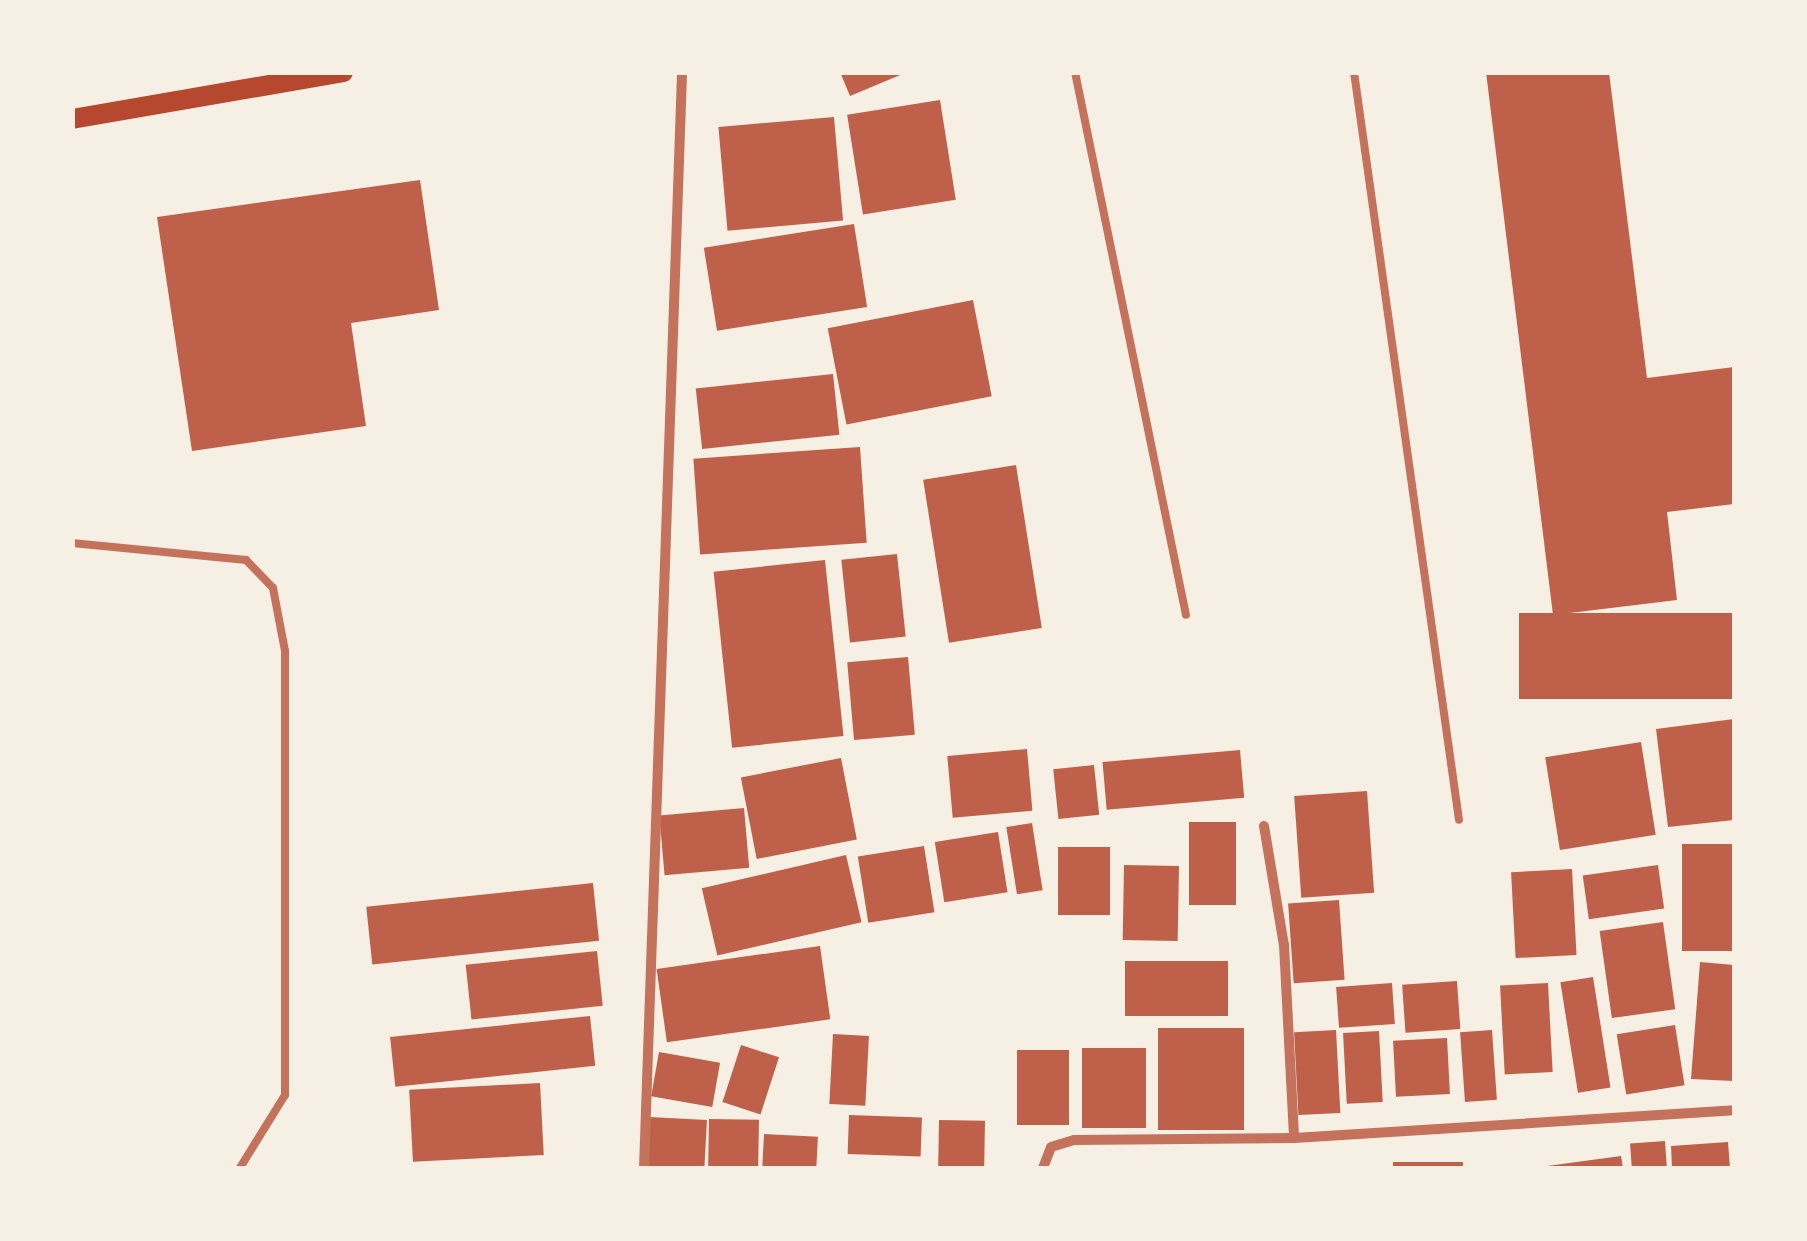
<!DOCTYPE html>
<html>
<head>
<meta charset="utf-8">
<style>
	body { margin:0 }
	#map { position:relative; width:1807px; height:1241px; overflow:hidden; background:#f6efe4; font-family:"Source Sans 3",sans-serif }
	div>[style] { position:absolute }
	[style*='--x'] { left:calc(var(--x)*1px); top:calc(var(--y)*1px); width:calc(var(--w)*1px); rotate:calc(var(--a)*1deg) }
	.building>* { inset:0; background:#bf614a; transform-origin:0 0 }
	.service>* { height:8px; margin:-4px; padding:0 4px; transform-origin:4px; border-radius:4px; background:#c5725c }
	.minor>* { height:10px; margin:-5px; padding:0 5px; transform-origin:5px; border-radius:5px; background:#c5725c }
	.secondary>* { height:20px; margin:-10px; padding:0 10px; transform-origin:10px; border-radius:10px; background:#b5482f }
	span { translate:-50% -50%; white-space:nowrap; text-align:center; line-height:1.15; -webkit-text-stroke:8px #f6efe4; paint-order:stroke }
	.frame { position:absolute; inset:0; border:75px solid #f6efe4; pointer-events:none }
</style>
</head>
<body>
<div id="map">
	<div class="building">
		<div style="clip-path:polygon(840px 72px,905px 72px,905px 73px,850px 96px)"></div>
		<div style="clip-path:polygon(1486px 72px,1609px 72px,1647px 378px,1734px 367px,1734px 504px,1667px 512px,1677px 600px,1553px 615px)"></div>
		<div style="left:940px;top:100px;width:101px;height:94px;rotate:81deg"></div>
		<div style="left:834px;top:117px;width:104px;height:116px;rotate:85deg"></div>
		<div style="clip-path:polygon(420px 180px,439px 310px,351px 323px,366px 426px,192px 451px,157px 217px)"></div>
		<div style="left:854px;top:224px;width:84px;height:152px;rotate:81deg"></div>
		<div style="left:973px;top:300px;width:98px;height:148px;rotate:79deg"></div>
		<div style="left:833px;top:374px;width:61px;height:138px;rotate:84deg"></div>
		<div style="left:860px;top:447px;width:96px;height:167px;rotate:86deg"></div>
		<div style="left:1016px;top:465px;width:165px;height:94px;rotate:81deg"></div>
		<div style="left:897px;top:554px;width:83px;height:56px;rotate:84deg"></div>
		<div style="left:825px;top:560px;width:177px;height:112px;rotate:84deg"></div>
		<div style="left:1734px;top:613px;width:86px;height:215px;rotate:90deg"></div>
		<div style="left:908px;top:657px;width:78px;height:61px;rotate:85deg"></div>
		<div style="clip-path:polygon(1734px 719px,1734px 820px,1668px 827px,1656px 729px)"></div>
		<div style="left:1641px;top:742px;width:94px;height:97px;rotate:81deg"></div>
		<div style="left:1027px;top:749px;width:62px;height:80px;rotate:85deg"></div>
		<div style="left:1240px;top:750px;width:48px;height:138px;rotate:85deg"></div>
		<div style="left:841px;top:758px;width:83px;height:102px;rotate:79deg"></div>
		<div style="left:1094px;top:765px;width:50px;height:41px;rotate:84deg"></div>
		<div style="left:1367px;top:791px;width:102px;height:73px;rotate:86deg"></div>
		<div style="left:744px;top:808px;width:60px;height:85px;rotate:85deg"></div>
		<div style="left:1189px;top:822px;width:47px;height:83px"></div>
		<div style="left:1032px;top:823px;width:68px;height:26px;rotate:81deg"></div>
		<div style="left:998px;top:832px;width:61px;height:64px;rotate:81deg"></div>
		<div style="left:1682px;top:844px;width:52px;height:107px"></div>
		<div style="left:924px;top:846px;width:67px;height:67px;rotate:81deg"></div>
		<div style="left:1058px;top:847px;width:52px;height:68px"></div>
		<div style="left:846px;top:855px;width:69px;height:148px;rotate:77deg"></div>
		<div style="left:1124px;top:865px;width:55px;height:75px;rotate:1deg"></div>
		<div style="left:1658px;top:865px;width:44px;height:76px;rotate:82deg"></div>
		<div style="left:1572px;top:869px;width:86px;height:61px;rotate:87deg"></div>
		<div style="left:593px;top:883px;width:58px;height:228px;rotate:84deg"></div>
		<div style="left:1339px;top:900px;width:80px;height:51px;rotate:86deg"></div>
		<div style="left:1663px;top:922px;width:88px;height:64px;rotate:82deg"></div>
		<div style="left:820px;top:946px;width:74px;height:165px;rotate:82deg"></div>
		<div style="left:597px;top:951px;width:55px;height:132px;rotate:84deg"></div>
		<div style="left:1228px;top:961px;width:55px;height:103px;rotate:90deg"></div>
		<div style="clip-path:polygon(1700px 962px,1734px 965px,1734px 1081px,1691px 1079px)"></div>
		<div style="left:1593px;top:977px;width:112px;height:33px;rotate:81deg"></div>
		<div style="left:1457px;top:981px;width:48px;height:55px;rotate:86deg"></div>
		<div style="left:1392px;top:983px;width:41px;height:56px;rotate:86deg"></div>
		<div style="left:1548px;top:983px;width:89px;height:48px;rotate:87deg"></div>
		<div style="left:590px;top:1016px;width:50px;height:201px;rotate:84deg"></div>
		<div style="left:1675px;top:1025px;width:61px;height:59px;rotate:81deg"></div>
		<div style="left:1158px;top:1028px;width:86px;height:102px"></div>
		<div style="left:1336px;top:1030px;width:83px;height:42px;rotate:87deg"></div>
		<div style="left:1492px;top:1030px;width:70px;height:32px;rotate:86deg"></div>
		<div style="left:1379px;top:1031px;width:71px;height:36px;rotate:87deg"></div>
		<div style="left:833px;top:1034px;width:36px;height:70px;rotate:3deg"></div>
		<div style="left:1447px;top:1038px;width:56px;height:54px;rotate:87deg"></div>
		<div style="left:741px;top:1045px;width:40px;height:60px;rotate:18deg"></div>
		<div style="left:1146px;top:1048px;width:80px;height:64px;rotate:90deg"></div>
		<div style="left:1017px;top:1050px;width:52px;height:75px"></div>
		<div style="left:659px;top:1052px;width:62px;height:45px;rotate:10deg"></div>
		<div style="left:540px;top:1083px;width:72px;height:131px;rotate:87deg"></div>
		<div style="left:849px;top:1115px;width:73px;height:39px;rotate:2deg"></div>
		<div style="left:649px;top:1117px;width:58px;height:51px;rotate:3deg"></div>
		<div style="left:709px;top:1119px;width:50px;height:49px;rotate:1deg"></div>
		<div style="left:939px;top:1120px;width:46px;height:48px;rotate:1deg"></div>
		<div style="left:764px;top:1134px;width:54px;height:34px;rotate:3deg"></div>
		<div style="left:1665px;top:1141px;width:27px;height:35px;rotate:86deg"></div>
		<div style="clip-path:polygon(1728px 1142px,1730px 1168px,1672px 1168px,1671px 1146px)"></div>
		<div style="clip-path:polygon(1621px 1156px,1623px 1168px,1547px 1168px,1547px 1166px)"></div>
		<div style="left:1393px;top:1162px;width:70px;height:6px"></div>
	</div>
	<div class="service">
		<div style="--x:1075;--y:72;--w:554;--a:78.45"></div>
		<div style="--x:1354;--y:72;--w:755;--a:82.01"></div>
		<div style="--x:72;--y:543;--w:175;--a:5.6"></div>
		<div style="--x:246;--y:560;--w:39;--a:46"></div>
		<div style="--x:273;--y:588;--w:64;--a:79.2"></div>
		<div style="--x:285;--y:651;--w:444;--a:90"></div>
		<div style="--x:285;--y:1095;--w:86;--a:121.7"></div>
	</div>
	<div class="minor">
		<div style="--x:1264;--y:826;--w:121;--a:80.5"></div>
		<div style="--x:1284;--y:945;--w:193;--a:87"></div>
		<div style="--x:644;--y:1168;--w:1097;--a:-88.01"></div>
		<div style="--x:1043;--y:1168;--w:22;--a:-69"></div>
		<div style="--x:1051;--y:1147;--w:24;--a:-17"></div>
		<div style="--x:1074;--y:1140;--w:220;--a:-0.5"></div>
		<div style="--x:1294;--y:1138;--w:441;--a:-3.6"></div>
	</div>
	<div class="secondary">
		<div style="--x:72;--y:119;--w:275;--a:-9.8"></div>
	</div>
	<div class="frame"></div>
</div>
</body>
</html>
